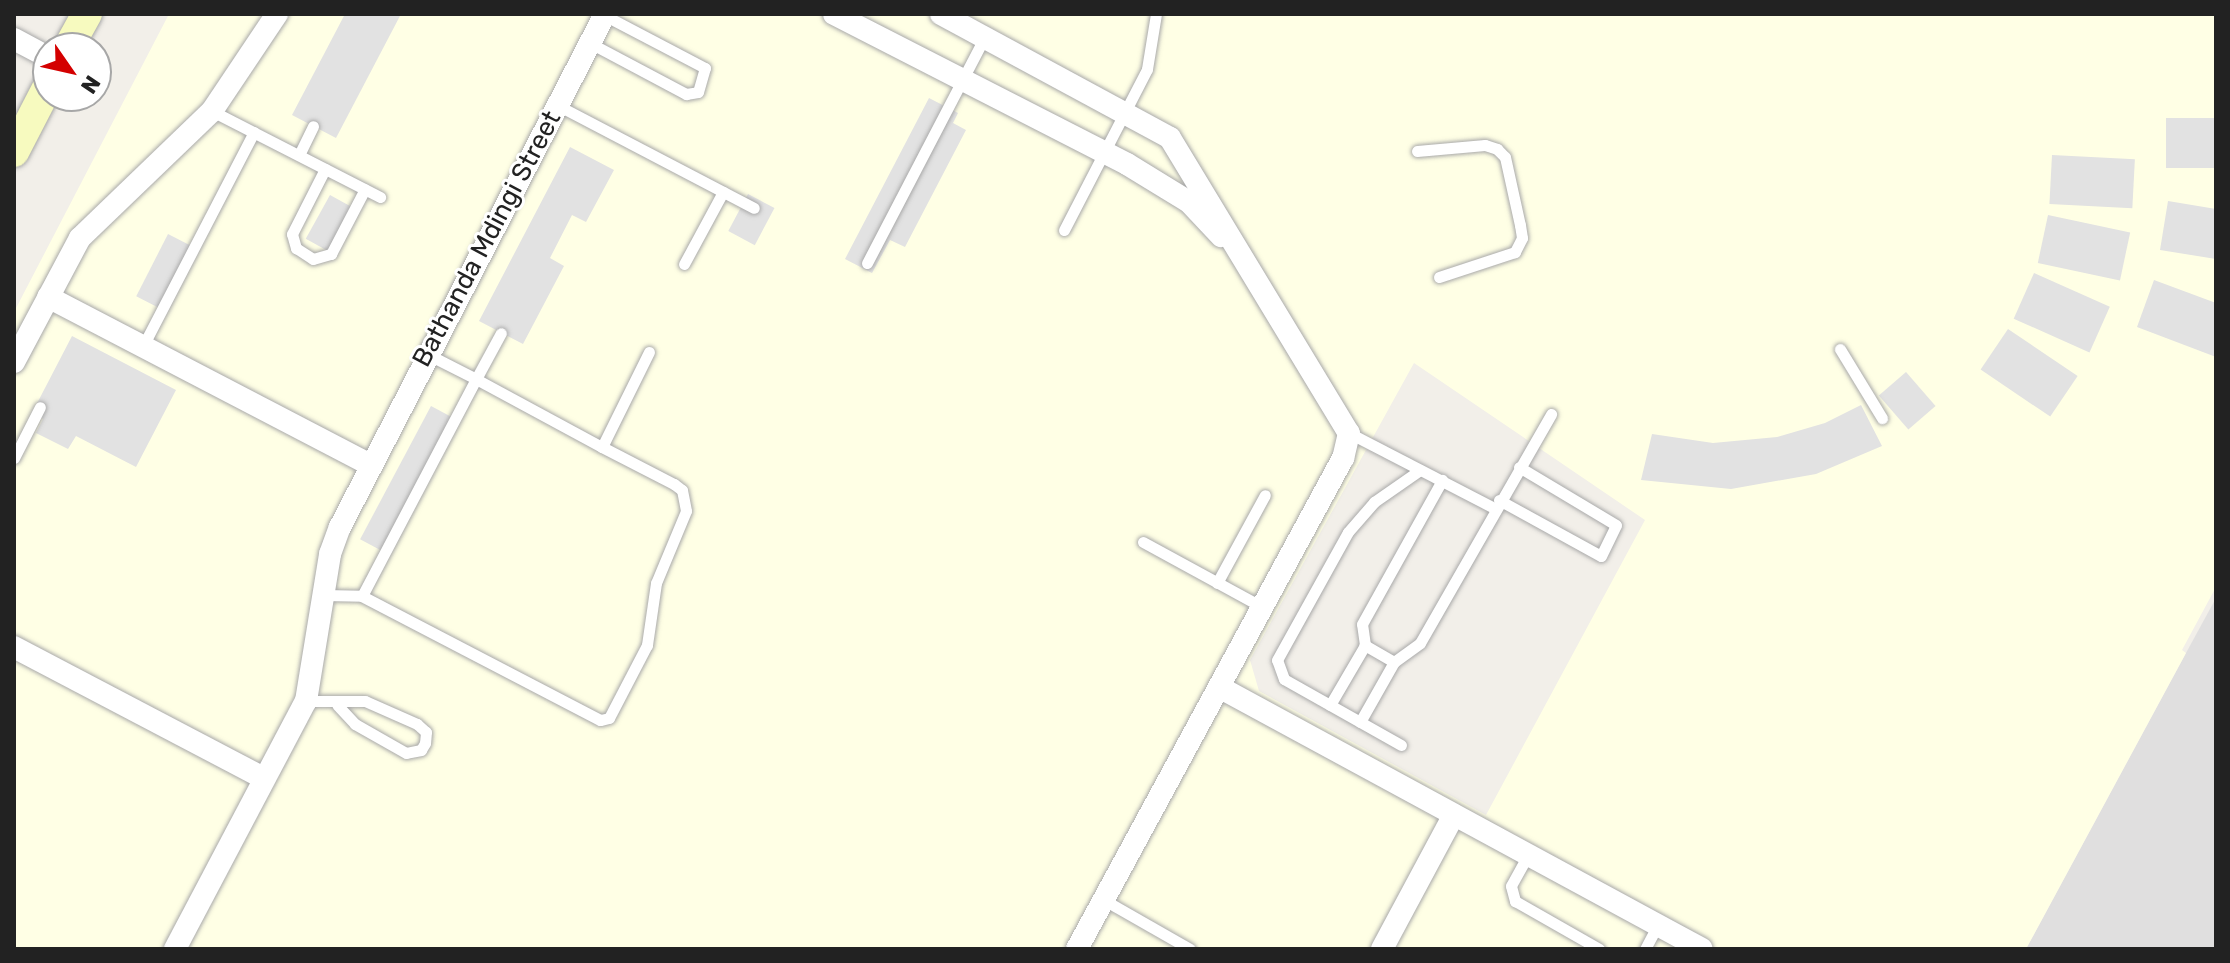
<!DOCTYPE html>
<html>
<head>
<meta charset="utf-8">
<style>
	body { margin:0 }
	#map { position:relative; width:2230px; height:963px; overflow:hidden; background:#f2efe9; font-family:Rubik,sans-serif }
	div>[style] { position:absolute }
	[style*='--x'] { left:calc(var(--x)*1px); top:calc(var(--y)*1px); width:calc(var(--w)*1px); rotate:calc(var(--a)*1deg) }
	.residential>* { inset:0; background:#e0dfdf }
	.education>* { inset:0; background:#ffffe5 }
	.parking>* { inset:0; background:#e2e2e2; transform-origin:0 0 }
	.roads { filter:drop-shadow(0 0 2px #a9a9a9) drop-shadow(0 0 2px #a9a9a9) }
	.lane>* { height:11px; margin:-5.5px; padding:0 5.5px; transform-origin:5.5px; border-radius:5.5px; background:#fff }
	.street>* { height:22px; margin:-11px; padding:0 11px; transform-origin:11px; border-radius:11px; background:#fff }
	.secondary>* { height:30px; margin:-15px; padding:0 15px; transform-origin:15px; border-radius:15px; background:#f7fabf }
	span { translate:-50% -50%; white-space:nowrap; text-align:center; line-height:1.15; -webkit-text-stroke:6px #fff; paint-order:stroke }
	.street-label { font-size:26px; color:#222 }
	.frame { position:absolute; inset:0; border:16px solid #222; pointer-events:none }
	.north { position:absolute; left:32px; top:32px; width:80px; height:80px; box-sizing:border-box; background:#fff; border:2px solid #a7a7a7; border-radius:50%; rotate:124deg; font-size:22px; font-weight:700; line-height:32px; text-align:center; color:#222 }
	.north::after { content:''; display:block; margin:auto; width:28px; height:36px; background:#d40000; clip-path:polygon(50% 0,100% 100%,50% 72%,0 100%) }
</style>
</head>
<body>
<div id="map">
	<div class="residential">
		<div style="clip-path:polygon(2216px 598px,2216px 949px,2026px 949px,2186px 653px)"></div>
	</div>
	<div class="education">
		<div style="clip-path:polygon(evenodd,169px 14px,2216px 14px,2216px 587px,2182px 650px,2186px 653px,2026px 949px,14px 949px,14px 312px,169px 14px,1414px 363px,1645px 520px,1486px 815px,1259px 691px,1250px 660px,1414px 363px)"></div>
	</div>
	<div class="parking">
		<div style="clip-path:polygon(345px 14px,401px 14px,336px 138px,292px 115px)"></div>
		<div style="clip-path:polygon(929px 98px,958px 113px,953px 123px,966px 130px,905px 247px,890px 240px,872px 273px,845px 259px)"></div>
		<div style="left:2216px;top:118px;width:50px;height:50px;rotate:90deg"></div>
		<div style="clip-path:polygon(570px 147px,614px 170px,586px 222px,572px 215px,550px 258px,564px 266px,523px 344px,479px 321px)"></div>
		<div style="left:2052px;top:155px;width:83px;height:49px;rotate:3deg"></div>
		<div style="left:748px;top:194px;width:30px;height:42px;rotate:28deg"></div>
		<div style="left:330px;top:195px;width:29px;height:50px;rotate:29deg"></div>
		<div style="clip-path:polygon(2168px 201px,2216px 209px,2216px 259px,2160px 250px)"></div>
		<div style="left:2048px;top:215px;width:84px;height:49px;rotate:12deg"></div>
		<div style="left:168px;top:234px;width:29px;height:70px;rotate:27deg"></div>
		<div style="left:2034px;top:273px;width:83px;height:50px;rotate:24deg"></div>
		<div style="clip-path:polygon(2154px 280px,2216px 303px,2216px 357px,2137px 327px)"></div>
		<div style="left:2008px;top:329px;width:84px;height:49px;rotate:34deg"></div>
		<div style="clip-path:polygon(72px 336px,176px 390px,136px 467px,76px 436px,68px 449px,36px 433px,43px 419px,32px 413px)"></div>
		<div style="left:1906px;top:372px;width:45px;height:36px;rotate:49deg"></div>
		<div style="clip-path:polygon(1861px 405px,1882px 446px,1816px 474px,1731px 489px,1641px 480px,1652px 434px,1713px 443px,1777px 437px,1825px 423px)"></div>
		<div style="left:431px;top:406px;width:27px;height:151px;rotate:28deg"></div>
	</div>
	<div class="roads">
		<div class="lane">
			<div style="--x:590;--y:43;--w:109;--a:28"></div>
			<div style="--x:686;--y:94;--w:12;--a:-9"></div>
			<div style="--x:698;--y:92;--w:25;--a:-74"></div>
			<div style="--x:705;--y:68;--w:114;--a:-152.3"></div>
			<div style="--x:557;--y:105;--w:222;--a:27.6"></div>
			<div style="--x:212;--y:111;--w:189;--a:27.1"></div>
			<div style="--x:1417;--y:151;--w:68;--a:-5"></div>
			<div style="--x:1485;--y:145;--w:13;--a:18"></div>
			<div style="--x:1497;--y:149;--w:11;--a:45"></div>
			<div style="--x:1505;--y:157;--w:70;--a:77.6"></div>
			<div style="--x:1520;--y:225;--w:13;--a:81"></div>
			<div style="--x:1522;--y:238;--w:16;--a:117"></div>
			<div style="--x:1515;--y:252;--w:80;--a:161.8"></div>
			<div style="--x:299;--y:155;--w:32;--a:-64"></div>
			<div style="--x:325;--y:169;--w:73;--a:116.9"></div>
			<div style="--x:292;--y:234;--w:15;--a:74"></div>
			<div style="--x:296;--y:248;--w:20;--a:33"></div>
			<div style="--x:313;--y:259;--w:19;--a:-16"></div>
			<div style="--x:331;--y:254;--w:73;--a:-62.4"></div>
			<div style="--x:1064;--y:230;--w:181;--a:-62.7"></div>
			<div style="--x:1147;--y:69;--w:56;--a:-80.7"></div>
			<div style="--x:867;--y:263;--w:254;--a:-62.5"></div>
			<div style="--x:684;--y:264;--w:82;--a:-61.6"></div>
			<div style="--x:143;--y:346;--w:241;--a:-62.6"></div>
			<div style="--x:1840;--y:349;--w:81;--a:58.7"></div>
			<div style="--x:427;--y:354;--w:55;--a:27"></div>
			<div style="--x:476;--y:379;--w:143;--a:28.4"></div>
			<div style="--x:602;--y:447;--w:81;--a:27.2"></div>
			<div style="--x:674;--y:484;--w:10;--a:37"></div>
			<div style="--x:682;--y:490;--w:21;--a:79"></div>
			<div style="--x:686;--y:511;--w:78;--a:112.6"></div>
			<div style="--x:656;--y:583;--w:63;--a:98.3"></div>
			<div style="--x:647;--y:645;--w:82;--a:117.5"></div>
			<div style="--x:609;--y:718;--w:9;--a:167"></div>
			<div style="--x:600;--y:720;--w:268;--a:-152.5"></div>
			<div style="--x:362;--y:596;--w:245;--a:-62.3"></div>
			<div style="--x:476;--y:379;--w:52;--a:-61.5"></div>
			<div style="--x:1349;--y:433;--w:163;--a:27.3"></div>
			<div style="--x:602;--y:447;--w:106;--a:-63.7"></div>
			<div style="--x:14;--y:458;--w:57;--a:-63"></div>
			<div style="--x:1499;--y:500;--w:116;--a:28.8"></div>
			<div style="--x:1601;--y:556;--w:34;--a:-64"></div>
			<div style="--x:1616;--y:525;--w:113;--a:-149.1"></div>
			<div style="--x:1143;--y:542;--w:136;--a:28.6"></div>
			<div style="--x:1217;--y:583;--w:100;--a:-61.4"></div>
			<div style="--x:323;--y:595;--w:39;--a:1"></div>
			<div style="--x:1394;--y:662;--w:34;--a:-150"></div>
			<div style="--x:1365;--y:645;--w:21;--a:-98"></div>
			<div style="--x:1362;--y:624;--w:165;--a:-60.9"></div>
			<div style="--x:306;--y:701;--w:59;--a:0"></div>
			<div style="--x:365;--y:701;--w:57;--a:23.9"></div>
			<div style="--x:417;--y:724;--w:12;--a:42"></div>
			<div style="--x:426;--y:732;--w:11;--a:95"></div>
			<div style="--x:425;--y:743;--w:8;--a:120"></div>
			<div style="--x:421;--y:750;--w:15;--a:169"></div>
			<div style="--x:406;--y:753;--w:59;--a:-150.4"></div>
			<div style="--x:355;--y:724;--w:26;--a:-133"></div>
			<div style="--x:1330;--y:705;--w:69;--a:-59.7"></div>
			<div style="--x:1360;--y:722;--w:69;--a:-60.5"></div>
			<div style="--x:1394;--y:662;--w:32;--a:-36"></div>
			<div style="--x:1420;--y:643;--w:264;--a:-60.2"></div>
			<div style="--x:1401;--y:745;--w:134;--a:-150.6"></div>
			<div style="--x:1284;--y:679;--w:20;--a:-110"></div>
			<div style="--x:1277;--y:660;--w:146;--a:-61"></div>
			<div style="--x:1348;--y:532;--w:40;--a:-49"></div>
			<div style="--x:1374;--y:502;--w:56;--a:-34.8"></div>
			<div style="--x:1528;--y:855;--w:35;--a:119"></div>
			<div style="--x:1511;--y:886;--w:16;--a:75"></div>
			<div style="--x:1515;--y:901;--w:97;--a:29.7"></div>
			<div style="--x:1104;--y:900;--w:99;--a:29.7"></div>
			<div style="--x:1645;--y:949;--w:27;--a:-62"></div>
		</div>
		<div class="street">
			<div style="--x:834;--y:14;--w:329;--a:27.1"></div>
			<div style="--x:1127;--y:164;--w:73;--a:31.5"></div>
			<div style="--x:1189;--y:202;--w:47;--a:46.7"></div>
			<div style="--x:941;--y:14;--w:260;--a:28.4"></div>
			<div style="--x:1170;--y:138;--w:345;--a:58.8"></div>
			<div style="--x:1349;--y:433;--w:26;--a:103"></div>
			<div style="--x:1343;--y:458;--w:558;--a:118.45"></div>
			<div style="--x:14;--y:39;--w:38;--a:28"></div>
			<div style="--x:48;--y:297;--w:362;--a:27.5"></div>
			<div style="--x:14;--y:362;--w:140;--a:-62"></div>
			<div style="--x:80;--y:238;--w:183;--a:-43.9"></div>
			<div style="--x:212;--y:111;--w:117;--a:-56.2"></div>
			<div style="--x:14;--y:647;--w:282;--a:27.7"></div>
			<div style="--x:1219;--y:687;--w:549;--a:28.48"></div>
			<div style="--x:175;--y:949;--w:280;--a:-62.2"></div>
			<div style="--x:306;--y:701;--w:149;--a:-80.7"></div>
			<div style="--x:330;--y:554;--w:29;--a:-70"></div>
			<div style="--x:340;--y:527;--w:577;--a:-62.68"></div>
			<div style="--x:1382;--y:949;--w:152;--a:-61.8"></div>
		</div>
		<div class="secondary">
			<div style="--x:68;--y:48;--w:39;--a:-61"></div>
			<div style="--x:14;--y:152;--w:74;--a:-62.7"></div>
		</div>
	</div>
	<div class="street-label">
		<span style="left:487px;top:239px;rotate:-62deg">Bathanda Mdingi Street</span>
	</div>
	<div class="frame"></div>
	<div class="north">N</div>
</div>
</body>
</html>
